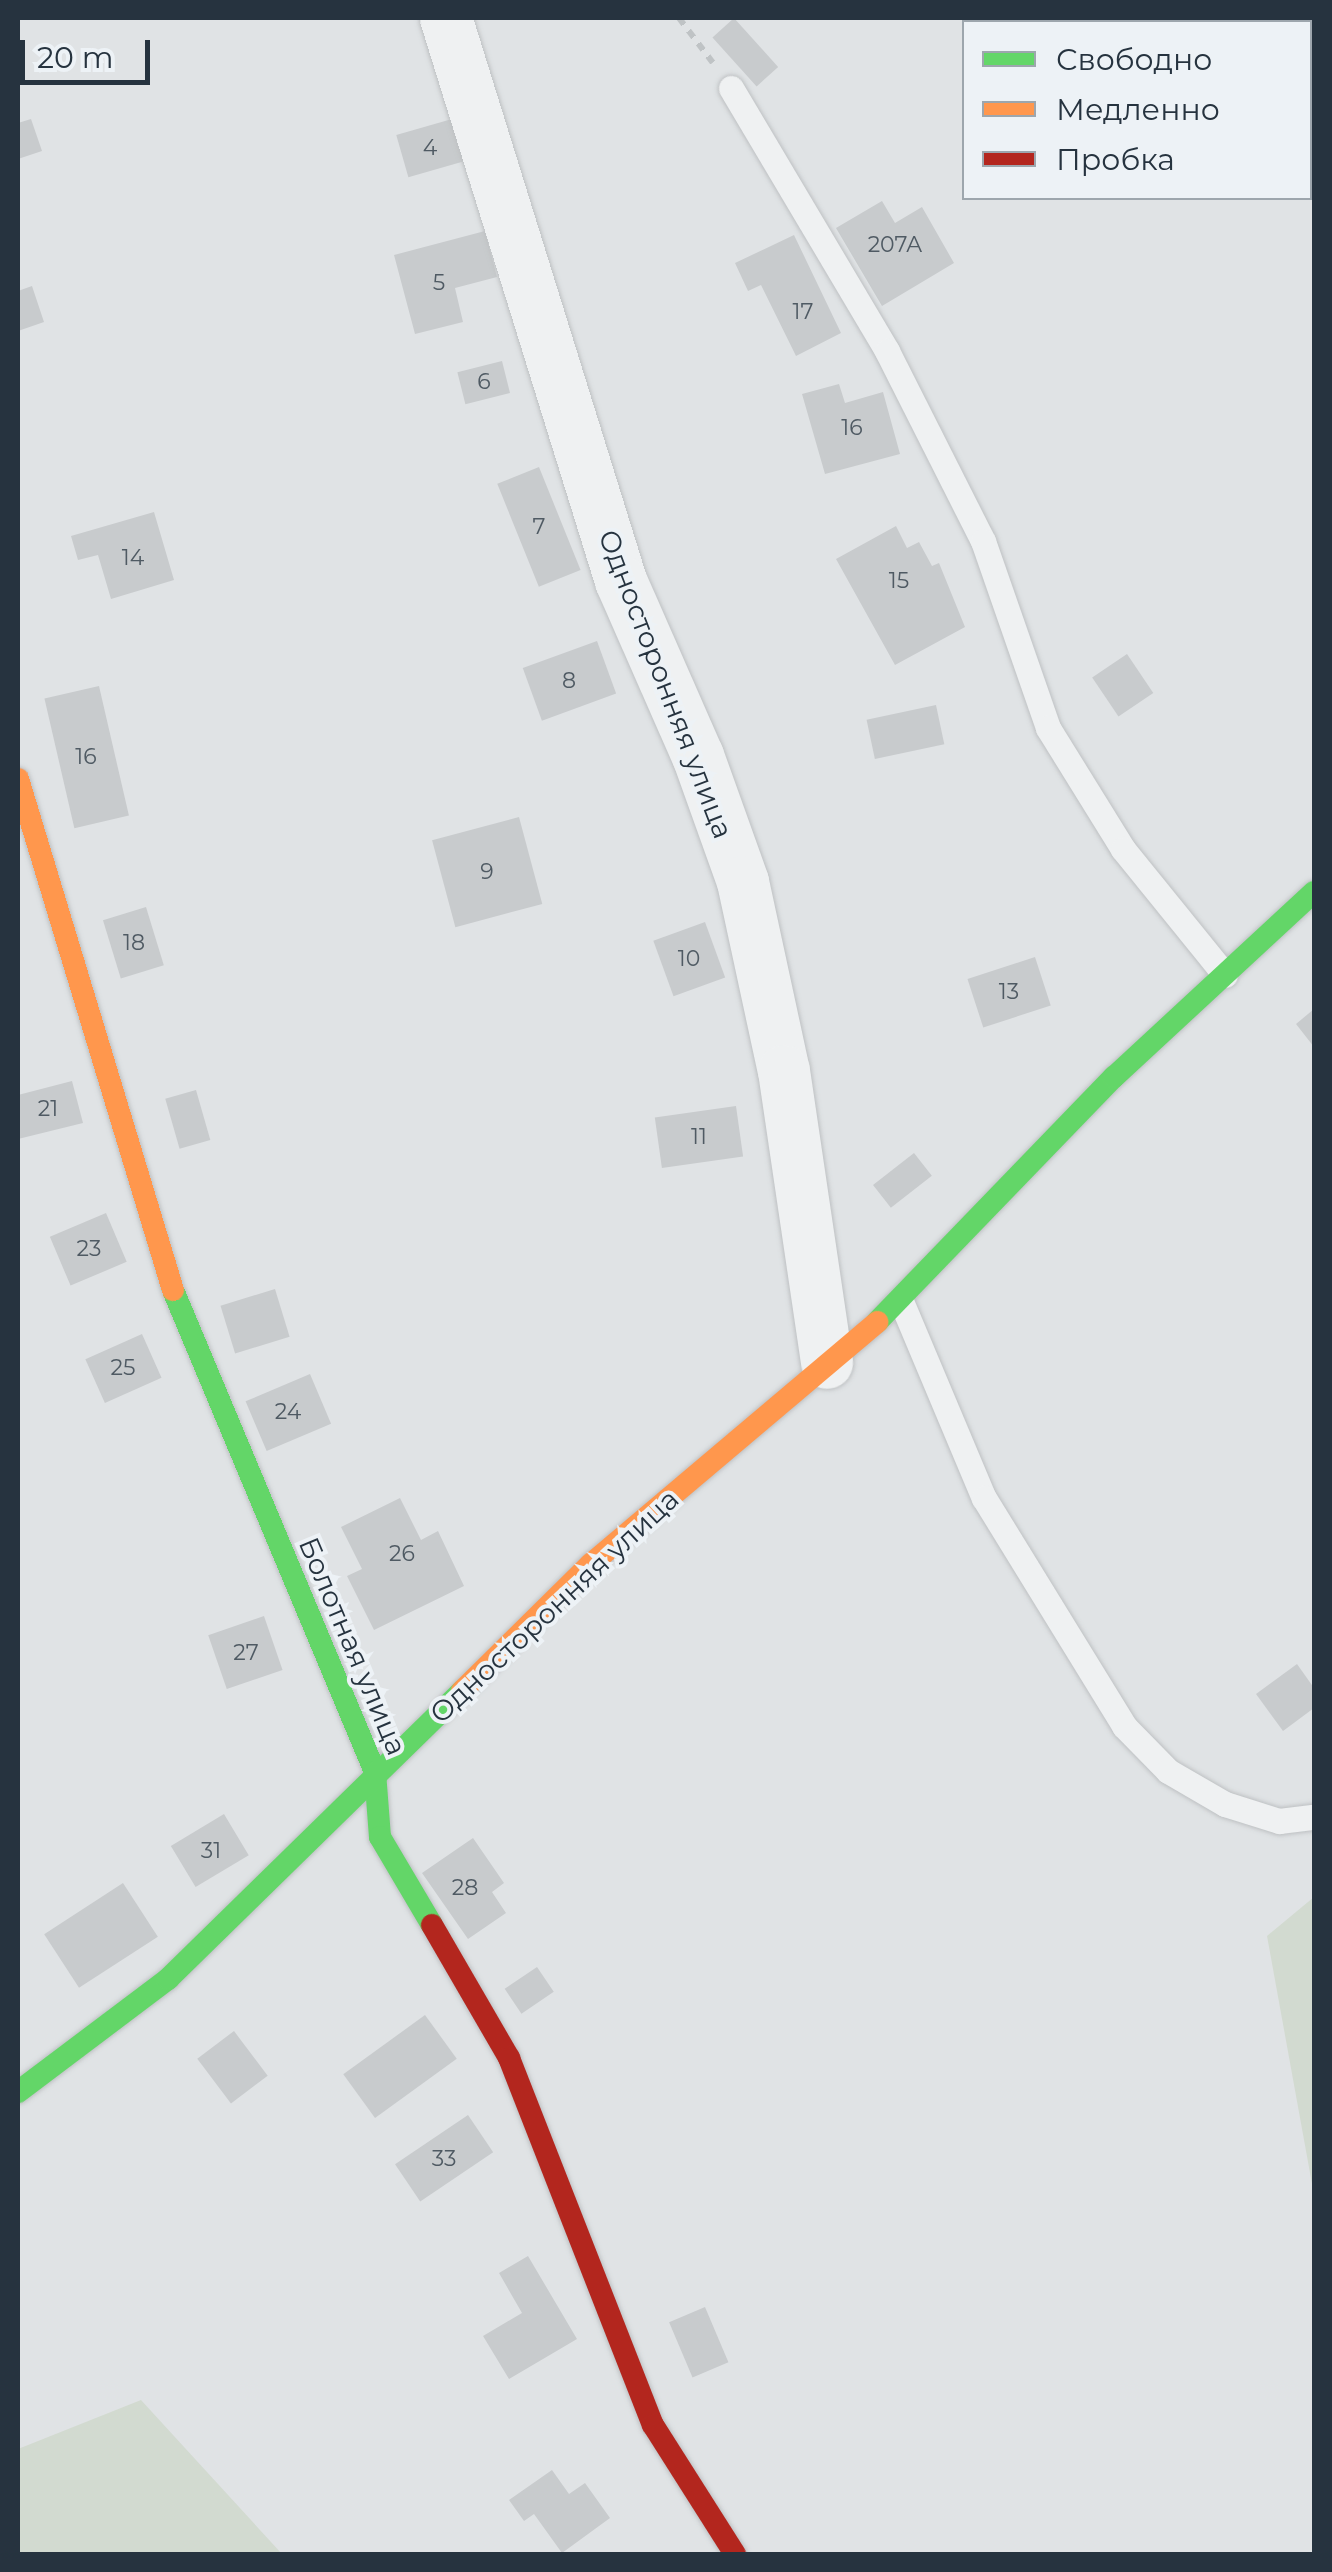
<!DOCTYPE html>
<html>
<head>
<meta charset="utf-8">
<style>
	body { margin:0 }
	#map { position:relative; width:1332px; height:2572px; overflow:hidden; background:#e0e3e5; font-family:Montserrat,sans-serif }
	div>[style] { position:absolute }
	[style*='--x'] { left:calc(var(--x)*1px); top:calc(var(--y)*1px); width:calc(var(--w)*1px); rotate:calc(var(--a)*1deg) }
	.green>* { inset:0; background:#d2dad0 }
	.building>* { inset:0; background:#c8cbcd; transform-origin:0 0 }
	.path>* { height:6px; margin-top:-3px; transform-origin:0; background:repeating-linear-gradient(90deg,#bfc3c5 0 8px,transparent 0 16px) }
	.roads { filter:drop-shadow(0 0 2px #bec1c3) drop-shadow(0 0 2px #bec1c3) }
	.lane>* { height:25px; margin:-12.5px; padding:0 12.5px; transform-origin:12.5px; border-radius:12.5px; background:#eff1f2 }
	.street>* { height:52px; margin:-26px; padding:0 26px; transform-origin:26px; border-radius:26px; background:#eff1f2 }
	.fast>* { height:22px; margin:-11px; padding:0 11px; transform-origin:11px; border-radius:11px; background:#63d668 }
	.slow>* { height:22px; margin:-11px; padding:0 11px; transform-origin:11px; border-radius:11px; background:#ff974d }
	.jam>* { height:22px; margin:-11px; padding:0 11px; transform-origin:11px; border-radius:11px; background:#b3261e }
	span { translate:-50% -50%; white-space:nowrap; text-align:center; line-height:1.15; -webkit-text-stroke:8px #edf2f6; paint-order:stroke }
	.number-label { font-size:22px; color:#4f5a63 }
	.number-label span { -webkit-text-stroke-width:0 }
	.street-label { font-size:28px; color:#26333f }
	.frame { position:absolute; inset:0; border:20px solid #26333f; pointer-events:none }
	.legend { position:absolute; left:962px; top:20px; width:350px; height:180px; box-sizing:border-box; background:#edf2f6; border:2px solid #9da6ad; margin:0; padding:12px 18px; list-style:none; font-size:30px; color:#26333f }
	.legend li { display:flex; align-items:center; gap:20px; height:50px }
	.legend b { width:50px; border:2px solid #9da6ad }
	.scale { position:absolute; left:20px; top:40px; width:130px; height:45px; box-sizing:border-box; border:5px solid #26333f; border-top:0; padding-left:12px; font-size:30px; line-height:35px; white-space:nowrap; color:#26333f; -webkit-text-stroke:8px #edf2f6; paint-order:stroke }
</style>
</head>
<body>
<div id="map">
	<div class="green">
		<div style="clip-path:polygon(1314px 1897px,1314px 2195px,1267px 1936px)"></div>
		<div style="clip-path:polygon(141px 2400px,282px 2554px,18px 2554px,18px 2449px)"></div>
	</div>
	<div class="building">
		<div style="left:734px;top:18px;width:66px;height:29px;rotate:48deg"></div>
		<div style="left:1314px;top:96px;width:55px;height:6px;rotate:90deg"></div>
		<div style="clip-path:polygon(31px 119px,42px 151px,18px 159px,18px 123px)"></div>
		<div style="left:452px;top:119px;width:44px;height:58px;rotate:74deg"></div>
		<div style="clip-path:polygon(882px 201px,895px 223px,922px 207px,954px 263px,882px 306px,836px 228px)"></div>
		<div style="clip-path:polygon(485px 231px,497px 277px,455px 288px,463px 322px,415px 334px,394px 255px)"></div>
		<div style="clip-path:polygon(794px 235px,841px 333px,796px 356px,761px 285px,748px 291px,735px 263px)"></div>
		<div style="clip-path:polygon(32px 286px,44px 322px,18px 331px,18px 291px)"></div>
		<div style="left:502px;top:361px;width:33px;height:46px;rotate:76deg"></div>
		<div style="clip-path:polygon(839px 384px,845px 403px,883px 392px,900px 454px,825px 474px,802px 394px)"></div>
		<div style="left:539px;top:467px;width:111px;height:45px;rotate:68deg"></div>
		<div style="clip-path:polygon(154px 512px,174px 580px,111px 599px,98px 555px,78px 560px,71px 536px)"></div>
		<div style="clip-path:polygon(896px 526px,907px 548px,919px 542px,932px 566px,939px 563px,965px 627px,895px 665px,836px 559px)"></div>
		<div style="left:597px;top:641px;width:56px;height:79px;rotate:70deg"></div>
		<div style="left:1127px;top:654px;width:47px;height:42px;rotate:56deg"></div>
		<div style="left:99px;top:686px;width:133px;height:56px;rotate:77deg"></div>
		<div style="left:936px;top:705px;width:40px;height:71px;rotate:78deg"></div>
		<div style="left:519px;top:817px;width:90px;height:90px;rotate:75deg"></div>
		<div style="left:146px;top:907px;width:61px;height:45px;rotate:73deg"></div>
		<div style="left:705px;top:922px;width:59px;height:55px;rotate:70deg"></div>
		<div style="left:1035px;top:957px;width:51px;height:71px;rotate:72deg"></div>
		<div style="clip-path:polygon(1314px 1009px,1314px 1047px,1296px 1024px)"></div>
		<div style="clip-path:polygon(72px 1081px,83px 1123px,18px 1139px,18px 1095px)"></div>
		<div style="left:196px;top:1090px;width:52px;height:32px;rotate:74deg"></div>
		<div style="left:736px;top:1106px;width:51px;height:82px;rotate:82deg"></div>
		<div style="left:914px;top:1153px;width:29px;height:52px;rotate:52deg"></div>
		<div style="left:106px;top:1213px;width:53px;height:61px;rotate:67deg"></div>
		<div style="left:275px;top:1289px;width:50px;height:57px;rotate:73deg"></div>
		<div style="left:142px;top:1334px;width:48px;height:62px;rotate:66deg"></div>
		<div style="left:310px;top:1374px;width:54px;height:70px;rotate:67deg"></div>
		<div style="clip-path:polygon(400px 1498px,421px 1540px,438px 1531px,464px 1586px,374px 1630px,347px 1576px,362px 1569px,341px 1527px)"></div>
		<div style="left:264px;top:1616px;width:57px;height:59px;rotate:71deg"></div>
		<div style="clip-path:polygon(1297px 1664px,1314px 1688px,1314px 1708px,1283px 1731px,1256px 1694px)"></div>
		<div style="left:224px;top:1814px;width:48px;height:62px;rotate:59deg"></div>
		<div style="clip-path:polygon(473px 1838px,504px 1883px,492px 1892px,506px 1913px,468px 1939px,422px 1873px)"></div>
		<div style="left:123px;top:1883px;width:64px;height:94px;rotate:57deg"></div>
		<div style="left:537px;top:1967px;width:30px;height:39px;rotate:56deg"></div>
		<div style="left:425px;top:2015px;width:54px;height:101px;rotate:54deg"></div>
		<div style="left:234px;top:2031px;width:56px;height:46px;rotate:53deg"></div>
		<div style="left:468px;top:2115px;width:45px;height:88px;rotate:56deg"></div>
		<div style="clip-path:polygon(528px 2256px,577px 2339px,509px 2379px,483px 2336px,522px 2313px,499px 2273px)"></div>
		<div style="left:705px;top:2307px;width:60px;height:39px;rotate:67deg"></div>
		<div style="clip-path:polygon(552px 2470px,569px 2494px,585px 2483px,610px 2518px,562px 2553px,534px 2514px,524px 2521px,509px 2500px)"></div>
	</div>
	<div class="path">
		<div style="--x:679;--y:18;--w:56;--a:52.9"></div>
	</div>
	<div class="roads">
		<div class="lane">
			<div style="--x:731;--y:88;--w:306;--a:59.3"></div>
			<div style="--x:887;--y:351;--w:213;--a:63.2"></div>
			<div style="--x:983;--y:541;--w:198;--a:70.8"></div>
			<div style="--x:1048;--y:728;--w:142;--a:58.2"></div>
			<div style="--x:1123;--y:849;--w:162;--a:51"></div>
			<div style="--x:901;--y:1301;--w:214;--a:67.2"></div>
			<div style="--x:984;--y:1498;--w:268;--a:58.4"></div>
			<div style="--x:1124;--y:1726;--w:63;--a:45.6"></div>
			<div style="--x:1168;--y:1771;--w:66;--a:30.1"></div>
			<div style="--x:1225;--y:1804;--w:57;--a:17.5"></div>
			<div style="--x:1279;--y:1821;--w:35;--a:-7"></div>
		</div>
		<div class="street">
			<div style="--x:446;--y:18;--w:590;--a:72.73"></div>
			<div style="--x:621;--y:581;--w:191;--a:66.3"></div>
			<div style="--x:698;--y:756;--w:134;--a:70.3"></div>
			<div style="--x:743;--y:882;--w:193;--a:77.8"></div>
			<div style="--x:784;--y:1071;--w:295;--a:81.6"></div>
		</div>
		<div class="fast">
			<div style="--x:173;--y:1290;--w:523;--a:67.26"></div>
			<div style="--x:375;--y:1772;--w:65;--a:85.6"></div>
			<div style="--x:380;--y:1837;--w:102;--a:59.4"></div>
			<div style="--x:877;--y:1322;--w:341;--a:-46"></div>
			<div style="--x:1114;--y:1077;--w:272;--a:-42.8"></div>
			<div style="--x:18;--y:2092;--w:188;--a:-37"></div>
			<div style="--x:168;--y:1979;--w:412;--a:-44.4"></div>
		</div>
		<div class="slow">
			<div style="--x:18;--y:779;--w:534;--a:73.13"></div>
			<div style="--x:462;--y:1691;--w:181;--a:-44.6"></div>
			<div style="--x:591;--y:1564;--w:375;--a:-40.2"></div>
		</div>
		<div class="jam">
			<div style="--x:432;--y:1925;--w:154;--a:59.9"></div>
			<div style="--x:509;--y:2058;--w:394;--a:68.6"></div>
			<div style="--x:653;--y:2425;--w:153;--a:57.6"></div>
		</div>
	</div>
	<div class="number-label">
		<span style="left:430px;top:148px">4</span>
		<span style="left:895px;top:245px">207А</span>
		<span style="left:439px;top:283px">5</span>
		<span style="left:803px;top:312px">17</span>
		<span style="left:484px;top:382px">6</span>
		<span style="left:852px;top:428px">16</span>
		<span style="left:539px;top:527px">7</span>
		<span style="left:133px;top:558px">14</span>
		<span style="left:899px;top:581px">15</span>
		<span style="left:569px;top:681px">8</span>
		<span style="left:86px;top:757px">16</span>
		<span style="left:487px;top:872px">9</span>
		<span style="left:134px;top:943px">18</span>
		<span style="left:689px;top:959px">10</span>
		<span style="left:1009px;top:992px">13</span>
		<span style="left:48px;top:1109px">21</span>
		<span style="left:699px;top:1137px">11</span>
		<span style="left:89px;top:1249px">23</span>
		<span style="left:123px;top:1368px">25</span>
		<span style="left:288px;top:1412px">24</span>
		<span style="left:402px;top:1554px">26</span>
		<span style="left:246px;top:1653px">27</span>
		<span style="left:211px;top:1851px">31</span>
		<span style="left:465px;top:1888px">28</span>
		<span style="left:444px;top:2159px">33</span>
	</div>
	<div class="street-label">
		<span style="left:666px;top:684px;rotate:69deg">Односторонняя улица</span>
		<span style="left:554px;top:1606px;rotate:-43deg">Односторонняя улица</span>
		<span style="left:353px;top:1646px;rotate:67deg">Болотная улица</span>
	</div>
	<div class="frame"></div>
	<ul class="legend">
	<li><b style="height:12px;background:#63d668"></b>Свободно</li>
	<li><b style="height:12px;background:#ff974d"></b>Медленно</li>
	<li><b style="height:12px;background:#b3261e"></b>Пробка</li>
	</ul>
	<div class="scale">20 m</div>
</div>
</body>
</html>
